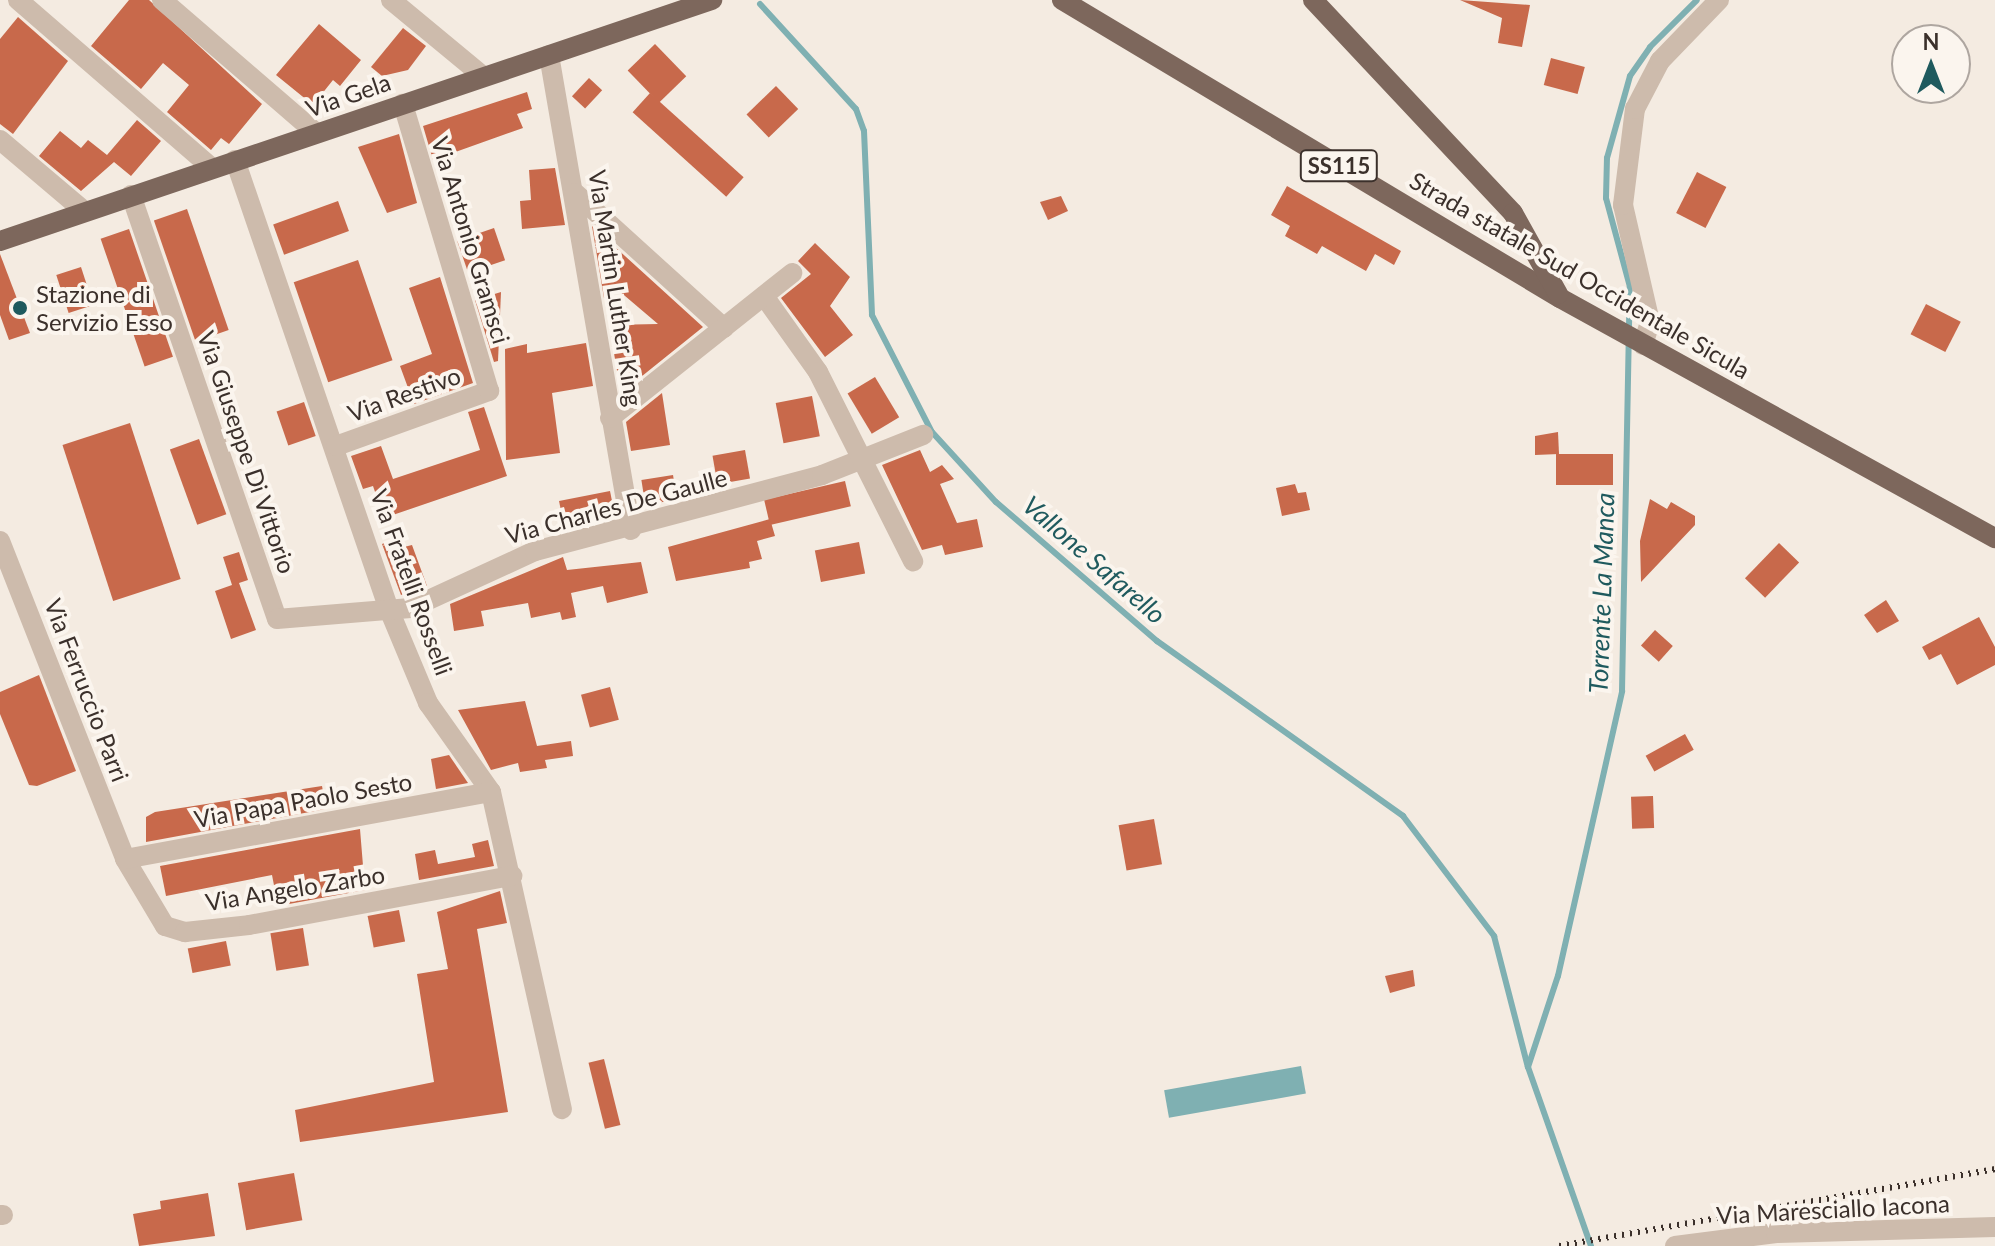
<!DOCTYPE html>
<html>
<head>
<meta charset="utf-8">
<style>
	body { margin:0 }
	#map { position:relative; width:1995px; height:1246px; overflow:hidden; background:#f4ebe1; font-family:Lato,sans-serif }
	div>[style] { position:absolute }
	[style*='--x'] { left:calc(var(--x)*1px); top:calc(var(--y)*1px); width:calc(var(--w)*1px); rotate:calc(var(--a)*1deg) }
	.water>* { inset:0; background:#7fb0b2; transform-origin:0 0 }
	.stream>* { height:6px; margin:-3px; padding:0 3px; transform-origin:3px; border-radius:3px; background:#7fb0b2 }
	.building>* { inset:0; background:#c8694b; transform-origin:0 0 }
	.minor>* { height:20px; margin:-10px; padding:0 10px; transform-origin:10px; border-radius:10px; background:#cdbbac }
	.major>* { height:20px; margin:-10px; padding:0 10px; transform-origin:10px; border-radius:10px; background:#7d675c }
	.rail>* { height:6px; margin-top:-3px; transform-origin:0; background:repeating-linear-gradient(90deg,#3b302b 0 2px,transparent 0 8px) }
	.dots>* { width:22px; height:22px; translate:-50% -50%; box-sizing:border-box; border:4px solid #fbf5ee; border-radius:50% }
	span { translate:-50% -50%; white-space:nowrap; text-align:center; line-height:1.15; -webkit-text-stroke:8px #fbf5ee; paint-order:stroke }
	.shield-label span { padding:2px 6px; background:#fbf5ee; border:2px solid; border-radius:6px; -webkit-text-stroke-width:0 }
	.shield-label { font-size:22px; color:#3b302b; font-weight:700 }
	.street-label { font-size:24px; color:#3b302b }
	.poi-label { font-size:24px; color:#3b302b }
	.left { translate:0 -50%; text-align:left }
	.water-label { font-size:26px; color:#1f5a5e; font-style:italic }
	.north { position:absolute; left:1891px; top:24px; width:80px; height:80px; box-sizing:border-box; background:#fbf5ee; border:2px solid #aea6a0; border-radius:50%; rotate:0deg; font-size:22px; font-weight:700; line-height:32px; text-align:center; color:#3b302b }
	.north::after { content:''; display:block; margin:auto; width:28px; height:36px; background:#1f5a5e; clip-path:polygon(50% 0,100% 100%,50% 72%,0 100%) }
</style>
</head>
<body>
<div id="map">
	<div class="water">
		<div style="left:1301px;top:1066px;width:28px;height:139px;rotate:80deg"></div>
	</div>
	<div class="stream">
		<div style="--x:760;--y:4;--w:142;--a:47.6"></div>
		<div style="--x:856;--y:109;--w:23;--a:70"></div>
		<div style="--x:864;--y:131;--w:184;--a:87.5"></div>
		<div style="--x:872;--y:315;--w:131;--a:62.9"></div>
		<div style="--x:932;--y:432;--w:95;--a:47.6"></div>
		<div style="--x:996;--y:502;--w:213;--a:40.8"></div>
		<div style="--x:1157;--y:641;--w:302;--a:35.4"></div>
		<div style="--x:1403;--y:816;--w:151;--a:52.8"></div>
		<div style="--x:1494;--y:936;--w:135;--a:75.5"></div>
		<div style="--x:1591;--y:1246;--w:190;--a:-109.4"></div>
		<div style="--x:1528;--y:1067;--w:96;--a:-71.8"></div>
		<div style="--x:1558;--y:976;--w:292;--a:-77.3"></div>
		<div style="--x:1622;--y:691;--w:404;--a:-88.9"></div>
		<div style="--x:1630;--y:287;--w:92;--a:-105.1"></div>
		<div style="--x:1606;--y:198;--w:40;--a:-88.6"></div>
		<div style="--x:1607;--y:158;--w:85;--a:-74.3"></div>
		<div style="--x:1630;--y:76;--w:35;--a:-55"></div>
		<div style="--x:1650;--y:47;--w:66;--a:-45"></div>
	</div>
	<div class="building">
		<div style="clip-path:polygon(129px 0,149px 0,262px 104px,229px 144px,221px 138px,211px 150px,167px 112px,189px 85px,163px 63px,141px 89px,91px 46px)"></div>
		<div style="clip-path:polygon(1460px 0,1530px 5px,1522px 47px,1498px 43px,1502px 18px)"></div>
		<div style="clip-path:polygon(18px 17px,68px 61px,13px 134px,0 124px,0 39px)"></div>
		<div style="clip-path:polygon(319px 24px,361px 60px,340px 86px,333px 80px,313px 105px,276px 75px)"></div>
		<div style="clip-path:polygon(403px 28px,426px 46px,408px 70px,382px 76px,371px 67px)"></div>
		<div style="left:655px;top:44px;width:45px;height:38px;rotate:46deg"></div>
		<div style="left:1551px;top:58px;width:35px;height:28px;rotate:15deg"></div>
		<div style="left:589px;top:78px;width:18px;height:25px;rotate:43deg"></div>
		<div style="left:776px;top:86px;width:32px;height:41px;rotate:46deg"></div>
		<div style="clip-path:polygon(527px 92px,532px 109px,517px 114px,523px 128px,433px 160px,423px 126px)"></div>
		<div style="left:650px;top:93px;width:126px;height:26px;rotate:42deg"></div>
		<div style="clip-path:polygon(137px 120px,161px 141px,131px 176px,114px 162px,81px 191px,39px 156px,60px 131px,81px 148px,88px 140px,107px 155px)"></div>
		<div style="clip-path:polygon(399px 134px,417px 203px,387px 213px,358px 147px)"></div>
		<div style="clip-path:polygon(555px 168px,565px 225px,522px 229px,520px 201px,531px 200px,529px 170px)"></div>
		<div style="left:1697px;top:172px;width:33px;height:46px;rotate:27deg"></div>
		<div style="clip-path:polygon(1287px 186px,1401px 251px,1394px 265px,1375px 254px,1366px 271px,1322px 246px,1317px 254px,1285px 236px,1290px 226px,1271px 215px)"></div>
		<div style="clip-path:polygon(1061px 196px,1068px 211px,1048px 220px,1040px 202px)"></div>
		<div style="left:338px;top:201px;width:32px;height:69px;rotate:70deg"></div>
		<div style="left:187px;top:209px;width:128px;height:35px;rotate:71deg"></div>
		<div style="clip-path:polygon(592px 226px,703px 327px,621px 393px,609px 325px,658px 324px,618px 290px,604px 298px)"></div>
		<div style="left:494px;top:228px;width:34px;height:39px;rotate:71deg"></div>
		<div style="left:129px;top:229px;width:135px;height:30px;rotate:71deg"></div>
		<div style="clip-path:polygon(815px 243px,850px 277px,830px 306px,853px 335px,825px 357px,781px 298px,811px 274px,798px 261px)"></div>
		<div style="clip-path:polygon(0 254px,30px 333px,9px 340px,0 315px)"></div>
		<div style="left:358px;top:260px;width:106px;height:68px;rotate:71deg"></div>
		<div style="left:81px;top:267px;width:40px;height:26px;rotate:72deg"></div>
		<div style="clip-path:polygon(440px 277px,473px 383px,414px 404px,400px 366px,432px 354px,409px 288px)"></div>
		<div style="clip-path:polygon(501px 292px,498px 361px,494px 362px,475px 300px)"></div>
		<div style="left:1926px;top:304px;width:39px;height:34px;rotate:27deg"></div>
		<div style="clip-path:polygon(586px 343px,593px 386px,552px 393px,560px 453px,506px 460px,505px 349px,527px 344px,527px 353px)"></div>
		<div style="left:875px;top:377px;width:47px;height:32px;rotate:59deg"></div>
		<div style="clip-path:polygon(662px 393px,670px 445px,631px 451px,626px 422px)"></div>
		<div style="left:812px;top:396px;width:41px;height:37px;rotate:79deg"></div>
		<div style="left:304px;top:402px;width:36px;height:29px;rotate:71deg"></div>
		<div style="clip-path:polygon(484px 407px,507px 476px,384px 518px,373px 486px,363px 489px,351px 456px,381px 446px,393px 479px,480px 450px,468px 412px)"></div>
		<div style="left:130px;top:423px;width:164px;height:71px;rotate:72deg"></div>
		<div style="clip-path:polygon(1558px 432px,1559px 454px,1535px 455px,1535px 436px)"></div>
		<div style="left:199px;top:439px;width:80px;height:31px;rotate:70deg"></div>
		<div style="left:745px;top:450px;width:29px;height:33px;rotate:80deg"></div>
		<div style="clip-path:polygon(920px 450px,930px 472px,942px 465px,954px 479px,940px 484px,957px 523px,977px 519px,983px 547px,945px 555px,942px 545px,922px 550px,882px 465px)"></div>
		<div style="left:1556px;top:454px;width:57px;height:31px"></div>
		<div style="left:673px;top:475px;width:25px;height:32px;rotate:81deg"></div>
		<div style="left:845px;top:481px;width:26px;height:83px;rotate:77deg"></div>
		<div style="clip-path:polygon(1295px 484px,1298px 493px,1306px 492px,1310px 510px,1282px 516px,1276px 488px)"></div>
		<div style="clip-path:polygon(610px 491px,615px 516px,565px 530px,559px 501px)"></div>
		<div style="clip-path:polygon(1650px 499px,1667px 509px,1671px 502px,1695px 516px,1695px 525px,1641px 582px,1640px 541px)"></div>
		<div style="clip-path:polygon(770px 519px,775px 536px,757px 541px,762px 559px,749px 562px,750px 568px,676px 581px,668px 547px)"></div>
		<div style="clip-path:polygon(400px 537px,404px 547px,412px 545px,427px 586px,401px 595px,382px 544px)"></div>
		<div style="left:859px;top:542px;width:32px;height:45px;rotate:79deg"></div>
		<div style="left:1779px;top:543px;width:28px;height:49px;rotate:44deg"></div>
		<div style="clip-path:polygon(239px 552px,248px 580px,239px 583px,256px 630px,231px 639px,215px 591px,232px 585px,223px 557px)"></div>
		<div style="clip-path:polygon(563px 557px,567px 570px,641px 562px,648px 593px,607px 603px,603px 586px,571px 593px,576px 617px,562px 620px,560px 612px,531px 618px,528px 603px,481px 611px,484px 626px,454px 631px,450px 604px)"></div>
		<div style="clip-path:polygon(1886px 600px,1899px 621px,1877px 633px,1864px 615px)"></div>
		<div style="clip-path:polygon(1979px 617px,1995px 647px,1995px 665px,1957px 685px,1941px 654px,1929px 660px,1922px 647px)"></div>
		<div style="left:1655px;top:630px;width:24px;height:21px;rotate:42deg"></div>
		<div style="clip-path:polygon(39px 675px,76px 771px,37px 786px,29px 785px,0 714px,0 692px)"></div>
		<div style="left:610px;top:687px;width:34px;height:30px;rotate:75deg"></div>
		<div style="clip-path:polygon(525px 701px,537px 746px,571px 741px,573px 756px,545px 760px,547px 768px,520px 772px,518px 763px,491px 770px,458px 710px)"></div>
		<div style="left:1685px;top:734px;width:18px;height:45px;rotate:61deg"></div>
		<div style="clip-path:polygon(449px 755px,468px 783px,436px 789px,431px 759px)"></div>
		<div style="clip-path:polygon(322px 786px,326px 809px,146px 842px,146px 817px,155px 812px)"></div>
		<div style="left:1653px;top:796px;width:32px;height:22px;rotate:88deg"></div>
		<div style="left:1154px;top:819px;width:46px;height:36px;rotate:80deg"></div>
		<div style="clip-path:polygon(360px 829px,365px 890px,278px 906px,272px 875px,166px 896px,160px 866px)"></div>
		<div style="clip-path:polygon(488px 840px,494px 866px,419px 880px,415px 854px,435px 850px,438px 864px,475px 857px,472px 844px)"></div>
		<div style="clip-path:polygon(500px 891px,507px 923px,477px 929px,508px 1112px,300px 1142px,295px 1110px,434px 1082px,417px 974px,448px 969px,437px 912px)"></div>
		<div style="left:399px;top:910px;width:32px;height:32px;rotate:79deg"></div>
		<div style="left:303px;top:928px;width:38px;height:33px;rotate:81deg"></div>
		<div style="left:226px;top:941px;width:25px;height:39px;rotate:79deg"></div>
		<div style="clip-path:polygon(1413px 970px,1415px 986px,1390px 993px,1385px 976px)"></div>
		<div style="left:604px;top:1059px;width:68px;height:16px;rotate:76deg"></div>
		<div style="left:294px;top:1173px;width:48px;height:57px;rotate:80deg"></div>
		<div style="clip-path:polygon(208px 1193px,215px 1236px,139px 1246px,133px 1214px,161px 1209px,160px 1201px)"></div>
	</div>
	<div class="minor">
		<div style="--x:18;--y:0;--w:257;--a:40.9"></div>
		<div style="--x:162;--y:0;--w:203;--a:40.8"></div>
		<div style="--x:391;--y:0;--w:119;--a:39.6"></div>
		<div style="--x:549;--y:55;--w:482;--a:80.2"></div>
		<div style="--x:0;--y:140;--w:110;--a:40.2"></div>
		<div style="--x:235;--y:160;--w:478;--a:71.1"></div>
		<div style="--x:390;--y:612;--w:99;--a:67.3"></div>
		<div style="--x:428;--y:703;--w:109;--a:54.7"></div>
		<div style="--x:491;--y:792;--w:325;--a:77.4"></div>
		<div style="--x:575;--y:193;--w:201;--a:42.2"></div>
		<div style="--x:131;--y:195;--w:448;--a:71"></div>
		<div style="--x:277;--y:619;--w:134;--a:-4.7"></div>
		<div style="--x:411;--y:608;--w:136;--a:-24.7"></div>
		<div style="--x:535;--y:551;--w:297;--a:-14.8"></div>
		<div style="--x:822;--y:475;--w:109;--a:-21.6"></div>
		<div style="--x:764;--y:296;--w:93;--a:54.6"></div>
		<div style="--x:818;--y:372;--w:212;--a:63.3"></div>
		<div style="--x:1643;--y:345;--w:24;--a:-73"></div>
		<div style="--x:1650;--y:322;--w:120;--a:-103"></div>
		<div style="--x:1623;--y:205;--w:97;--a:-82.9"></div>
		<div style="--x:1635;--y:109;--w:54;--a:-62.5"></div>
		<div style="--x:1660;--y:61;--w:85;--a:-46"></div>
		<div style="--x:610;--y:418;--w:233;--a:-38.5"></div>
		<div style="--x:336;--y:446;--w:163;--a:-19.8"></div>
		<div style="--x:489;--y:391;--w:300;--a:-106.7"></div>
		<div style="--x:0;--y:541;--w:342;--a:68.5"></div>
		<div style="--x:125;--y:859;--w:78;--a:59.2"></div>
		<div style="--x:165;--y:926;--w:21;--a:17"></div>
		<div style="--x:185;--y:932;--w:64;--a:-6.2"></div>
		<div style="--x:249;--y:925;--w:268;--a:-10.6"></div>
		<div style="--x:125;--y:859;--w:372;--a:-10.4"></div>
		<div style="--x:0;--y:1215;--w:3;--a:0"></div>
		<div style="--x:1675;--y:1246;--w:102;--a:-7.3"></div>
		<div style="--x:1776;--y:1233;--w:219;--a:-1.6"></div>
	</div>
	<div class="major">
		<div style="--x:1062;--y:0;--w:580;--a:30.9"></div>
		<div style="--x:1560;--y:298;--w:497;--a:28.9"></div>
		<div style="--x:1313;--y:0;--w:292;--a:46.8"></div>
		<div style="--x:1513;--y:213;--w:93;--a:60.9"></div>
		<div style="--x:0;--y:241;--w:752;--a:-18.7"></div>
	</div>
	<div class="rail">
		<div style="--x:1559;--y:1246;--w:443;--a:-10"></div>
	</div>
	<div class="dots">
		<div style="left:20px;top:308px;background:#1f5a5e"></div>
	</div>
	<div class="shield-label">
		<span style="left:1339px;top:166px">SS115</span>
	</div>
	<div class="street-label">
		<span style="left:348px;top:95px;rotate:-19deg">Via Gela</span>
		<span style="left:471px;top:240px;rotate:73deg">Via Antonio Gramsci</span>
		<span style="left:1580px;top:275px;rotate:30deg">Strada statale Sud Occidentale Sicula</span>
		<span style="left:616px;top:288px;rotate:81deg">Via Martin Luther King</span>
		<span style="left:404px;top:394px;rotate:-20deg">Via Restivo</span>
		<span style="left:247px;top:452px;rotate:71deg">Via Giuseppe Di Vittorio</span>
		<span style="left:616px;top:506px;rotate:-15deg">Via Charles De Gaulle</span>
		<span style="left:412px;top:582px;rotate:70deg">Via Fratelli Rosselli</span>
		<span style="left:87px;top:690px;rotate:69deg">Via Ferruccio Parri</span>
		<span style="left:303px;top:800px;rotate:-10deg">Via Papa Paolo Sesto</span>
		<span style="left:295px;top:888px;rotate:-9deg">Via Angelo Zarbo</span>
		<span style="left:1833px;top:1209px;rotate:-3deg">Via Maresciallo Iacona</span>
	</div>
	<div class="poi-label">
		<span class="left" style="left:36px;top:308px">Stazione di<br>Servizio Esso</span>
	</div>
	<div class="water-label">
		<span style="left:1094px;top:560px;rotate:41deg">Vallone Safarello</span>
		<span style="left:1602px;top:593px;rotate:-88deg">Torrente La Manca</span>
	</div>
	<div class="north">N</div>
</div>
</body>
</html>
